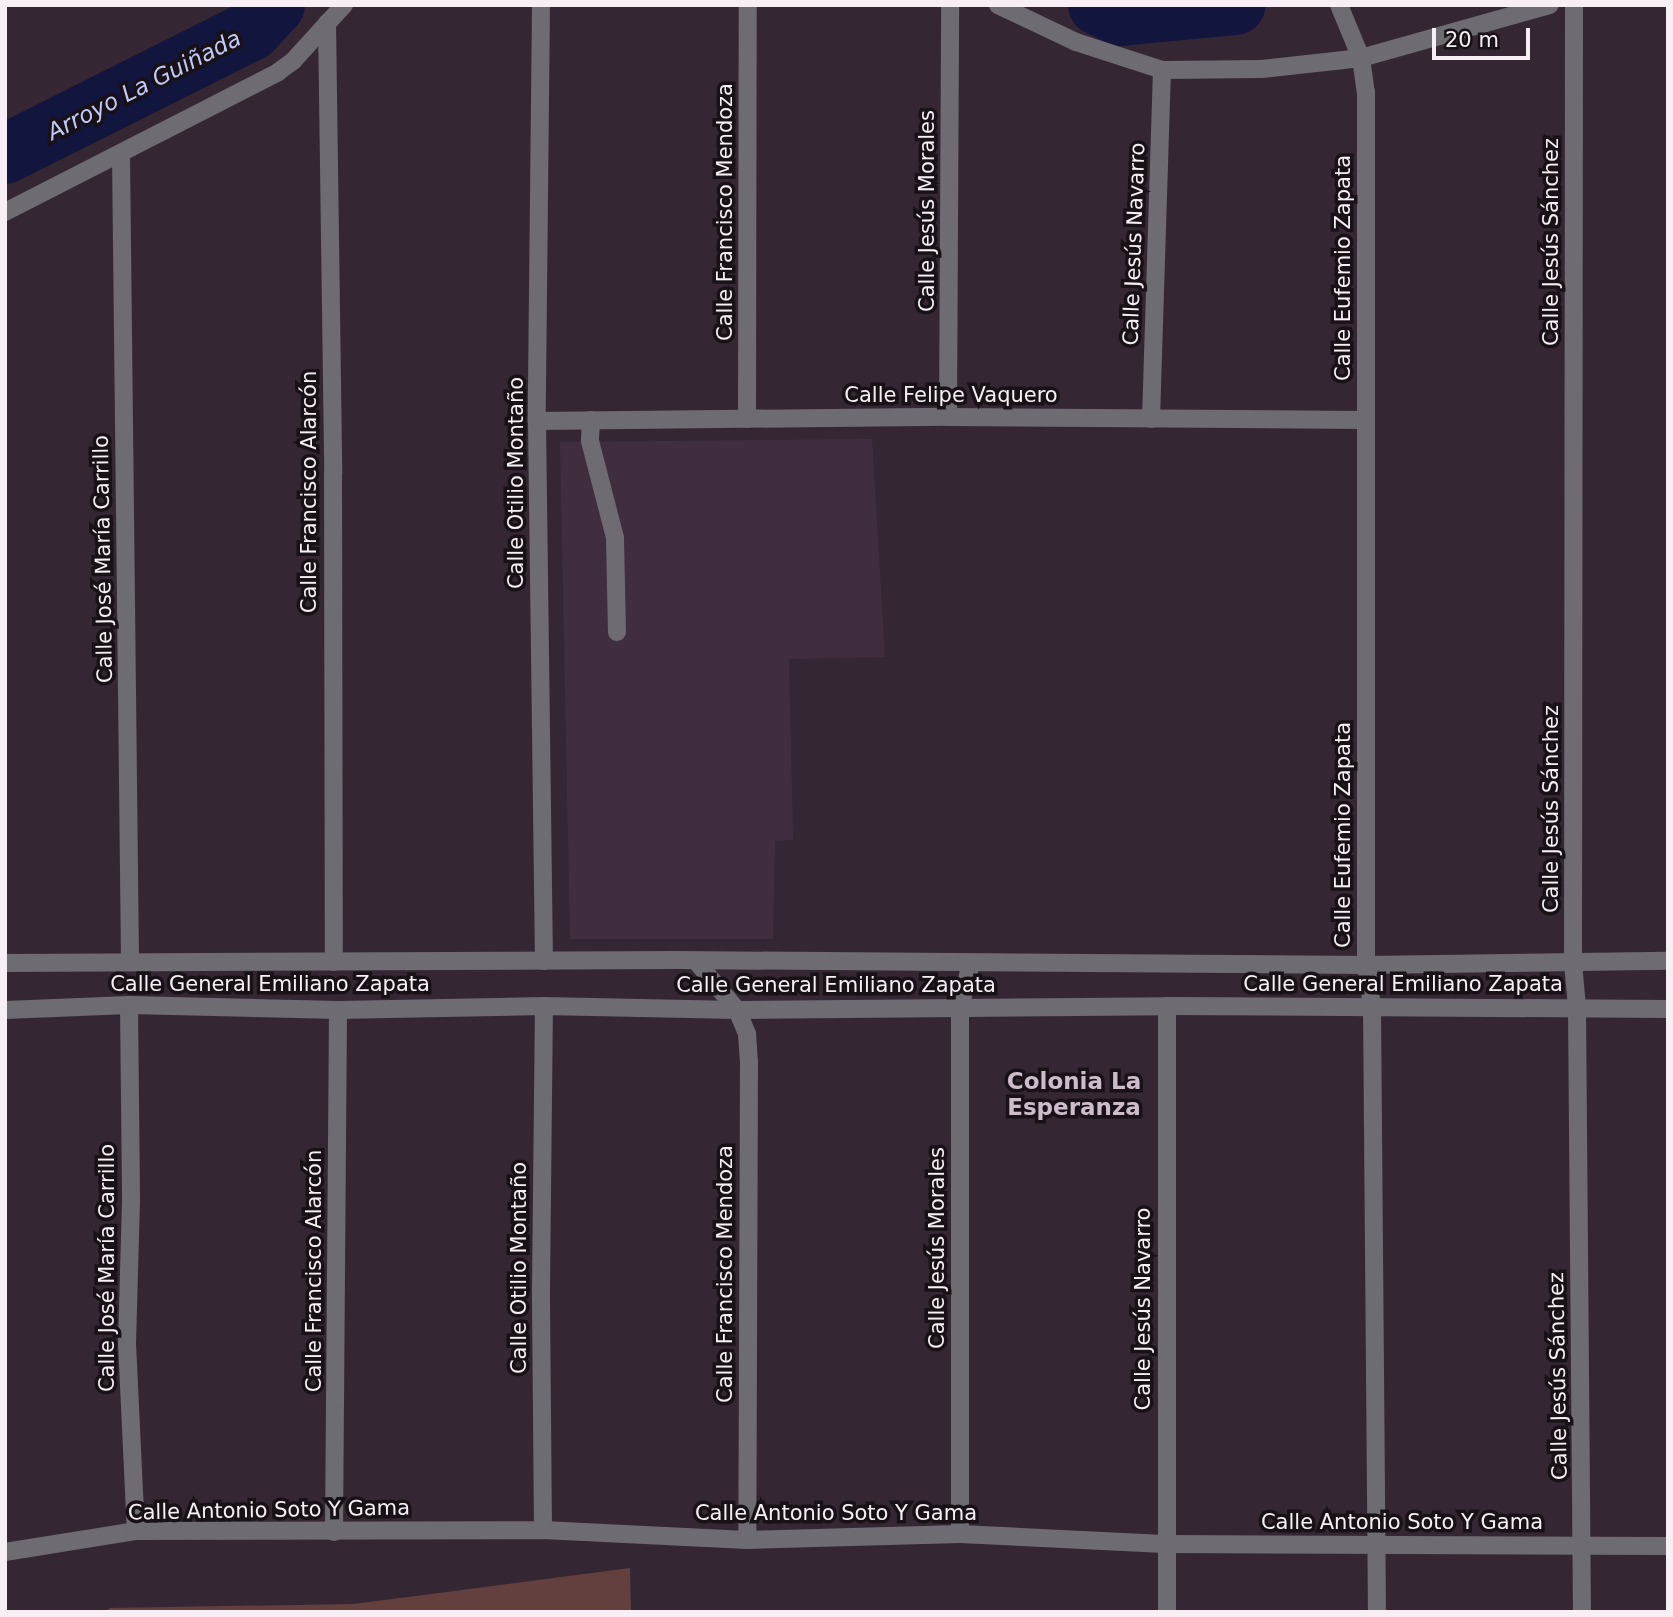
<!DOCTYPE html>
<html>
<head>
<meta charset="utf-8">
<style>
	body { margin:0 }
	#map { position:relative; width:1673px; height:1617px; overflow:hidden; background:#342733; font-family:"DejaVu Sans",sans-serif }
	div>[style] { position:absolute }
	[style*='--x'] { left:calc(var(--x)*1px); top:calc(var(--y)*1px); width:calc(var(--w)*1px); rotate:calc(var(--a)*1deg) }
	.built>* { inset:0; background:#402e3e }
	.green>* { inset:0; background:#63403e }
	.river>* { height:60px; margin:-30px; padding:0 30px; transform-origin:30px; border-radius:30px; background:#12153d }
	.service>* { height:18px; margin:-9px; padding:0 9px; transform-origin:9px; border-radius:9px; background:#6e6b73 }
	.minor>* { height:18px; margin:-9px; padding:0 9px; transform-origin:9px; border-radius:9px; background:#6e6b73 }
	span { translate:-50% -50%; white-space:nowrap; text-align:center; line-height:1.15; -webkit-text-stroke:7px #181218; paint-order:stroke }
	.street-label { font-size:21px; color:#f7eef6 }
	.water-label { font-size:23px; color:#c1caf7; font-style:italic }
	.neighbourhood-label { font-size:23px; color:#cdbccb; font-weight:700 }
	.frame { position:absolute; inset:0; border:7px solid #f7eef6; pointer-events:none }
	.scale { position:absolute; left:1432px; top:28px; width:98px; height:32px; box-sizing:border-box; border:4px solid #f7eef6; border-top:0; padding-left:9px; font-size:21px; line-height:24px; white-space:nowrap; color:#f7eef6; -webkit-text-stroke:5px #181218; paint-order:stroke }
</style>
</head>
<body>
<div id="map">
	<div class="built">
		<div style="clip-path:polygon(872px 439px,885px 657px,789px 659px,793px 840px,775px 841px,773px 939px,570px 939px,560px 442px)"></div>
	</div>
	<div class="green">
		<div style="clip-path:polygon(630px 1568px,631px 1612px,105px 1612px,110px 1608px,354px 1604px)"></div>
	</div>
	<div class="river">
		<div style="--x:1098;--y:5;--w:25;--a:26"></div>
		<div style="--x:1121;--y:16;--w:115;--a:-5.5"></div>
		<div style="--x:5;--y:154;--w:275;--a:-26.6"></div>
		<div style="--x:251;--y:31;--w:35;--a:-47"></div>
	</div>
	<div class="service">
		<div style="--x:591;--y:420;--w:21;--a:93"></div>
		<div style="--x:590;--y:441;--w:100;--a:75.5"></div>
		<div style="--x:615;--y:538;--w:94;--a:88.8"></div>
	</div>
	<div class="minor">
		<div style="--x:541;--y:5;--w:416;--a:90.6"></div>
		<div style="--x:537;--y:421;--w:540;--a:89.26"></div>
		<div style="--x:998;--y:5;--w:86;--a:25.4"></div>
		<div style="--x:1076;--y:42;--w:90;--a:18"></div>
		<div style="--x:1162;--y:70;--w:100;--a:-0.6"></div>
		<div style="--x:1262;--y:69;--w:100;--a:-6.3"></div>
		<div style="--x:1361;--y:58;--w:196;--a:-15.7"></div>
		<div style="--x:1339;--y:5;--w:57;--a:67.5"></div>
		<div style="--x:1361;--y:58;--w:34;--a:82"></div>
		<div style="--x:1366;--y:92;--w:873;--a:90"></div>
		<div style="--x:1366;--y:965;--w:41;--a:81.7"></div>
		<div style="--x:1372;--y:1006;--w:606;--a:89.53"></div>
		<div style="--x:1574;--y:5;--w:958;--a:90.06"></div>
		<div style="--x:1573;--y:963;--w:44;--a:84.8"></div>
		<div style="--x:1577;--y:1007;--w:605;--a:89.53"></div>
		<div style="--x:327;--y:23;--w:450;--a:89.2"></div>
		<div style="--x:333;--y:473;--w:489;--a:89.9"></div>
		<div style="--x:121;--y:155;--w:807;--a:89.36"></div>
		<div style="--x:5;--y:212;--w:307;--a:-27.1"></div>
		<div style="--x:278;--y:72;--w:19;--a:-36"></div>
		<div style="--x:293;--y:61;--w:76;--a:-47.7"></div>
		<div style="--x:948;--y:417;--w:412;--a:-89.7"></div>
		<div style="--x:747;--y:419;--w:414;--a:-89.9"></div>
		<div style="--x:1151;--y:419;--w:349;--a:-88.2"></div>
		<div style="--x:537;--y:421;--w:411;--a:-0.6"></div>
		<div style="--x:948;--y:417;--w:417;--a:0.4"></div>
		<div style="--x:696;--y:961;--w:64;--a:50.1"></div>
		<div style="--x:737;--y:1010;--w:26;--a:67"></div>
		<div style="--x:747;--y:1034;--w:28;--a:86"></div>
		<div style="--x:749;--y:1062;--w:478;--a:90.2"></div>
		<div style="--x:5;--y:963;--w:672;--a:-0.26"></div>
		<div style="--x:677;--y:960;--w:689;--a:0.42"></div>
		<div style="--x:1366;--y:965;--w:302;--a:-0.8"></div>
		<div style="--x:129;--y:1005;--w:196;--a:89.4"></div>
		<div style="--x:131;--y:1201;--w:142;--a:91.6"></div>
		<div style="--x:127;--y:1343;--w:188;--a:87.3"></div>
		<div style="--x:5;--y:1010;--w:124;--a:-2.3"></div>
		<div style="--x:129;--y:1005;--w:209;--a:1.4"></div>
		<div style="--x:338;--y:1010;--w:206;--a:-1.1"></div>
		<div style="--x:544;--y:1006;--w:193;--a:1.2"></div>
		<div style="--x:737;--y:1010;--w:430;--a:-0.5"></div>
		<div style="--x:1167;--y:1006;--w:501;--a:0.34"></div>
		<div style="--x:543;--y:1530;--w:242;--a:-90.5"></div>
		<div style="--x:541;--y:1288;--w:282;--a:-89.4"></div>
		<div style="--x:334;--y:1532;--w:522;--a:-89.56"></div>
		<div style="--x:960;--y:1534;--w:526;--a:-90"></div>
		<div style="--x:960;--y:1008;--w:46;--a:-76.3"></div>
		<div style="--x:5;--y:1552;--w:133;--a:-9.1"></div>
		<div style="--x:136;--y:1531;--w:407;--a:-0.1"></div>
		<div style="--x:543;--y:1530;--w:204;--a:2.8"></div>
		<div style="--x:747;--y:1540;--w:213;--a:-1.6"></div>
		<div style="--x:960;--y:1534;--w:204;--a:2.8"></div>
		<div style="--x:1164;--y:1544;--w:504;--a:0.23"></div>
		<div style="--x:1167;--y:1612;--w:606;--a:-90"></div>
	</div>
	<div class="street-label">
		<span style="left:927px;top:211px;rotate:-90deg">Calle Jesús Morales</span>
		<span style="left:725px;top:212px;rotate:-90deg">Calle Francisco Mendoza</span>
		<span style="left:1551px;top:242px;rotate:-90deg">Calle Jesús Sánchez</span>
		<span style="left:1134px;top:244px;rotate:-88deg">Calle Jesús Navarro</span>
		<span style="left:1343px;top:268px;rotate:-90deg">Calle Eufemio Zapata</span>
		<span style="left:951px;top:395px">Calle Felipe Vaquero</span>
		<span style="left:516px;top:483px;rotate:-90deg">Calle Otilio Montaño</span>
		<span style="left:309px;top:492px;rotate:-90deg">Calle Francisco Alarcón</span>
		<span style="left:103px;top:559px;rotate:-91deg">Calle José María Carrillo</span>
		<span style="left:1551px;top:809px;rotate:-90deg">Calle Jesús Sánchez</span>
		<span style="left:1343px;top:835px;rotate:-90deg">Calle Eufemio Zapata</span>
		<span style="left:270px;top:984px">Calle General Emiliano Zapata</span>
		<span style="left:1403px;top:984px">Calle General Emiliano Zapata</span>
		<span style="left:836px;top:985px">Calle General Emiliano Zapata</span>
		<span style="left:937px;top:1248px;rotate:-90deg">Calle Jesús Morales</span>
		<span style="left:107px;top:1268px;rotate:-90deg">Calle José María Carrillo</span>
		<span style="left:519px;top:1268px;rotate:-90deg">Calle Otilio Montaño</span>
		<span style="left:314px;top:1271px;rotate:-90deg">Calle Francisco Alarcón</span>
		<span style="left:725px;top:1274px;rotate:-90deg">Calle Francisco Mendoza</span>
		<span style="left:1143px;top:1309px;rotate:-90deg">Calle Jesús Navarro</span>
		<span style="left:1558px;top:1376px;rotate:-91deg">Calle Jesús Sánchez</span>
		<span style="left:269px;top:1510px;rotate:-1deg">Calle Antonio Soto Y Gama</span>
		<span style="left:836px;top:1513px">Calle Antonio Soto Y Gama</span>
		<span style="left:1402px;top:1522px">Calle Antonio Soto Y Gama</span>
	</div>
	<div class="water-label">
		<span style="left:144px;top:85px;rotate:-27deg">Arroyo La Guiñada</span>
	</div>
	<div class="neighbourhood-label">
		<span style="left:1074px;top:1094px">Colonia La<br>Esperanza</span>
	</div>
	<div class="frame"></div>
	<div class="scale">20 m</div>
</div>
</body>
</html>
